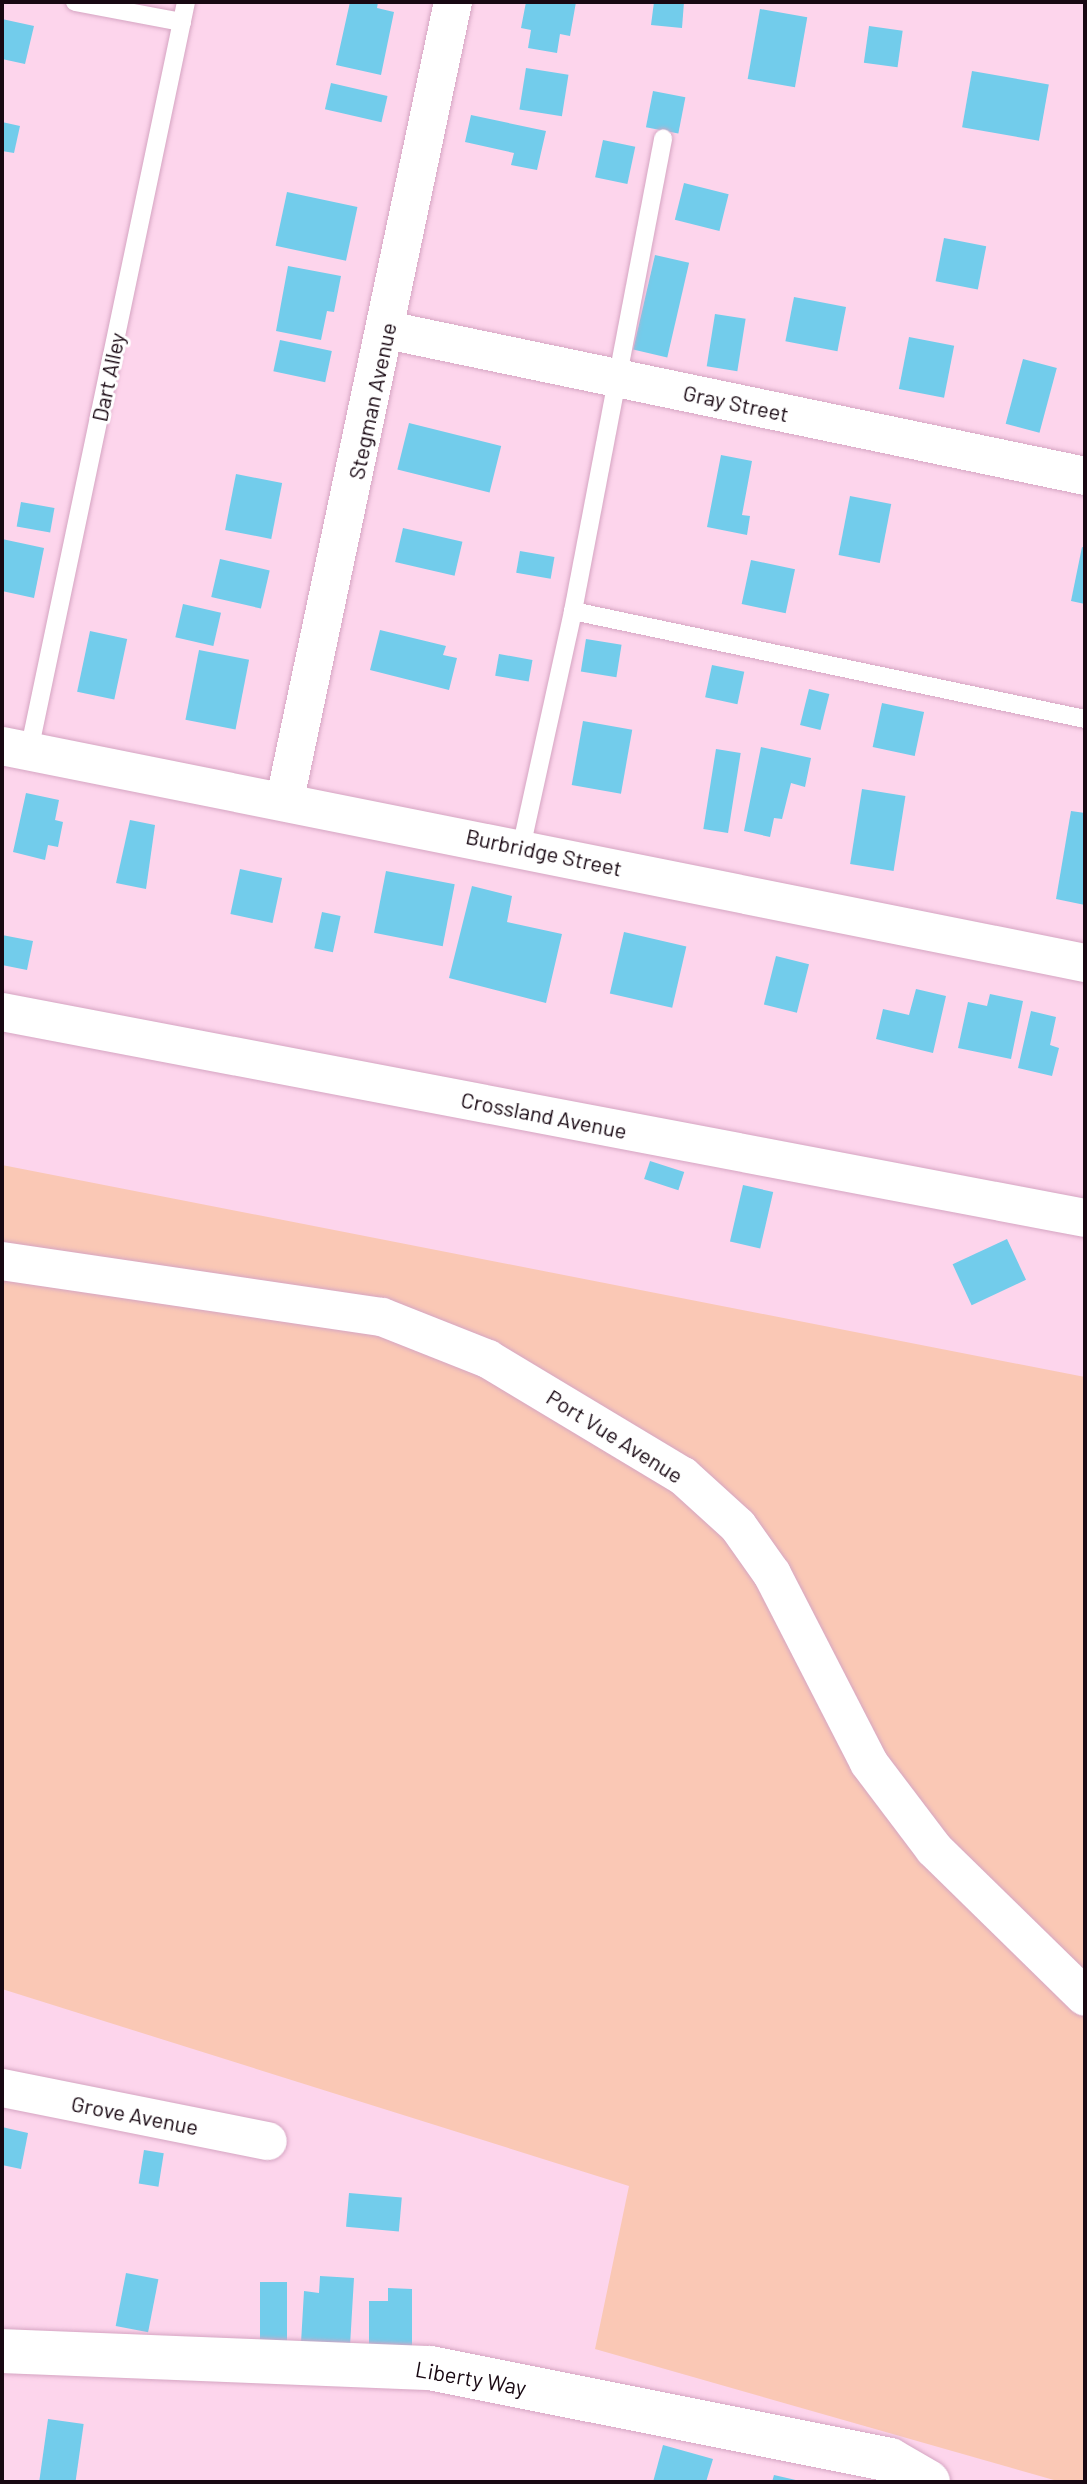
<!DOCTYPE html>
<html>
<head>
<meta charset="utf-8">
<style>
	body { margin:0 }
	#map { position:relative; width:1087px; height:2484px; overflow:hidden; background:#fdd5ec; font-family:Barlow,sans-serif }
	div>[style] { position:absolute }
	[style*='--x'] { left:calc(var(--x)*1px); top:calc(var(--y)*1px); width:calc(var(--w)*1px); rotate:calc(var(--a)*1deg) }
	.green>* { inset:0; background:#fac8b5 }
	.building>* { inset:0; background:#72cceb; transform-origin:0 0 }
	.roads { filter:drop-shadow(0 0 2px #d5a5c2) drop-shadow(0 0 2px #d5a5c2) }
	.service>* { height:18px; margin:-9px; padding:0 9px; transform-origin:9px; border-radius:9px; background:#fff }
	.minor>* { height:38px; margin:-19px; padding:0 19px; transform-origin:19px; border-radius:19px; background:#fff }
	.tertiary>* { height:44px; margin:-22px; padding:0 22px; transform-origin:22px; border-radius:22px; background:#fff }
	span { translate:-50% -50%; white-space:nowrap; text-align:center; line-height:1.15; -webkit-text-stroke:6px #fff; paint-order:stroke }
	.street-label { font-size:22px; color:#180812 }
	.frame { position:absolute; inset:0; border:4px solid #180812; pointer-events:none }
</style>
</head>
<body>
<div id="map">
	<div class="green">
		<div style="clip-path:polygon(2px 1165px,1085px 1377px,1085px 2482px,1061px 2482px,595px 2349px,629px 2186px,2px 1989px)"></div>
	</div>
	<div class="building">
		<div style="clip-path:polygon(350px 2px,378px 2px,377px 8px,394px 12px,381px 75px,336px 65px)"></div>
		<div style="clip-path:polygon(526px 2px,576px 2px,570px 36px,560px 34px,557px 53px,528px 48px,531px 30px,521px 28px)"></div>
		<div style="clip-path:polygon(654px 2px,684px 2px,682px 28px,651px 25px)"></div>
		<div style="left:760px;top:9px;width:48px;height:71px;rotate:10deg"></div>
		<div style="clip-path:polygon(2px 19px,34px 26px,25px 64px,2px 59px)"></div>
		<div style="left:869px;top:26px;width:34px;height:37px;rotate:8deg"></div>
		<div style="left:526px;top:68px;width:43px;height:42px;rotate:9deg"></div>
		<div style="left:972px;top:71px;width:78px;height:57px;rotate:10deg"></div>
		<div style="left:331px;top:83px;width:58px;height:27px;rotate:13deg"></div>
		<div style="left:653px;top:91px;width:33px;height:37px;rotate:11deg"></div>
		<div style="clip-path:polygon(471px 115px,546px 131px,537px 170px,511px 165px,514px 153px,465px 142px)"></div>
		<div style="clip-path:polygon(2px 122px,20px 126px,14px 153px,2px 151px)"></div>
		<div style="left:603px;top:140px;width:33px;height:38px;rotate:12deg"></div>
		<div style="left:684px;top:183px;width:46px;height:38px;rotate:14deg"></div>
		<div style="left:287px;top:192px;width:72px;height:55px;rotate:12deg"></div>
		<div style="left:944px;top:238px;width:43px;height:44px;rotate:11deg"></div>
		<div style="left:655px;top:255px;width:35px;height:97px;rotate:13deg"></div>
		<div style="clip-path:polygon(288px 266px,341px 276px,334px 312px,327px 311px,321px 340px,276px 331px)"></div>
		<div style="left:794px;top:297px;width:53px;height:45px;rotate:11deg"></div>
		<div style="left:715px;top:314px;width:31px;height:53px;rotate:9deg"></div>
		<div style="left:909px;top:337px;width:46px;height:53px;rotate:11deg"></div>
		<div style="left:280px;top:340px;width:53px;height:32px;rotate:12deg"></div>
		<div style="left:1023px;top:359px;width:35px;height:67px;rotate:15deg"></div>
		<div style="left:409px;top:423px;width:95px;height:48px;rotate:14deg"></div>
		<div style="clip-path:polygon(721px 455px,752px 461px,742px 515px,750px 516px,747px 535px,707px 527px)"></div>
		<div style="left:236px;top:474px;width:47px;height:57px;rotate:11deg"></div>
		<div style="left:850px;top:496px;width:42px;height:60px;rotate:11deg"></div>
		<div style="left:21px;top:502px;width:34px;height:25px;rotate:10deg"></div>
		<div style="left:403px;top:528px;width:61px;height:35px;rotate:13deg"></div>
		<div style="clip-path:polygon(2px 539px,44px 548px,34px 598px,2px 591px)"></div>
		<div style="clip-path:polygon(1082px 547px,1085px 548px,1085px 604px,1071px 601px)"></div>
		<div style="left:520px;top:551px;width:35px;height:22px;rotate:10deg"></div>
		<div style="left:220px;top:559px;width:51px;height:39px;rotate:13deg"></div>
		<div style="left:751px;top:560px;width:45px;height:45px;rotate:12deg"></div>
		<div style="left:183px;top:604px;width:39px;height:34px;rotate:13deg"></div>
		<div style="clip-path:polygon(380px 630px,446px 646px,443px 655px,457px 658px,449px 690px,370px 670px)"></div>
		<div style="left:90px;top:631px;width:38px;height:62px;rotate:12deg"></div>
		<div style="left:586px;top:639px;width:36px;height:33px;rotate:9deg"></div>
		<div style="left:199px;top:650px;width:51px;height:71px;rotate:11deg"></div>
		<div style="left:499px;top:654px;width:34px;height:22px;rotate:10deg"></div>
		<div style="left:712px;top:665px;width:33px;height:33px;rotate:12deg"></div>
		<div style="left:809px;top:689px;width:21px;height:37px;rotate:14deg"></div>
		<div style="left:882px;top:703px;width:43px;height:45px;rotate:12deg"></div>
		<div style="left:583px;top:721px;width:50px;height:65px;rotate:10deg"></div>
		<div style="clip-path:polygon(761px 747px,811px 758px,805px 787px,791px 783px,782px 819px,774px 818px,770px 837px,744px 831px)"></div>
		<div style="left:716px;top:749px;width:25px;height:81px;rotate:9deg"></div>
		<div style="left:862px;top:789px;width:44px;height:76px;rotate:9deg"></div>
		<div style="clip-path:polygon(26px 793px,59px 800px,55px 820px,63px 822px,58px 847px,48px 845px,45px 860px,13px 852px)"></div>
		<div style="clip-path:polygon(1071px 811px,1085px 813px,1085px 905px,1056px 899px)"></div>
		<div style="clip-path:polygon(130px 820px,155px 825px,146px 889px,116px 883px)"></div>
		<div style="left:240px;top:869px;width:43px;height:46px;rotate:12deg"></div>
		<div style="left:386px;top:871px;width:70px;height:63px;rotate:11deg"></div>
		<div style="clip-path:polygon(472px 886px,512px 896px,507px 922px,562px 934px,546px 1003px,449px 978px)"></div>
		<div style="left:322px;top:912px;width:19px;height:37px;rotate:12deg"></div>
		<div style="left:624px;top:932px;width:64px;height:63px;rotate:13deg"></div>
		<div style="clip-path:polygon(2px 935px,33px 941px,27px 970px,2px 965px)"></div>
		<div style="left:776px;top:956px;width:34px;height:50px;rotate:14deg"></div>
		<div style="clip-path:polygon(916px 989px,946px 996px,933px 1053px,876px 1039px,883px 1009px,909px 1015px)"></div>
		<div style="clip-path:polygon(990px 994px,1023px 1001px,1011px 1059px,958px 1048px,968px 1002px,987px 1006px)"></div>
		<div style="clip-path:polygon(1031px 1011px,1056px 1017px,1050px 1045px,1059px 1048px,1052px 1076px,1018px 1068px)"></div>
		<div style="left:650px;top:1161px;width:36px;height:19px;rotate:18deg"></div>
		<div style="left:743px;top:1185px;width:31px;height:58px;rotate:13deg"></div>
		<div style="left:1007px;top:1239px;width:45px;height:60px;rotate:65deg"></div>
		<div style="clip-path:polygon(2px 2127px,28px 2133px,21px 2169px,2px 2165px)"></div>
		<div style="left:144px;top:2150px;width:20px;height:34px;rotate:9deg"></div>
		<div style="left:349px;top:2193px;width:53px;height:34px;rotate:5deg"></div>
		<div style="left:126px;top:2273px;width:33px;height:54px;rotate:11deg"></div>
		<div style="clip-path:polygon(320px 2276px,354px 2278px,350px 2346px,301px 2343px,304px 2291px,319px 2293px)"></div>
		<div style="left:260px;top:2282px;width:27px;height:67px"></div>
		<div style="clip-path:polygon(388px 2288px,412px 2289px,412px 2359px,369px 2359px,369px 2301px,388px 2301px)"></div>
		<div style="left:48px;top:2419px;width:36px;height:64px;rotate:8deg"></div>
		<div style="clip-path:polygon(663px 2445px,713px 2459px,706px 2482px,653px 2482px)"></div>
		<div style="clip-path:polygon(774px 2475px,800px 2481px,800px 2482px,772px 2482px)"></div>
	</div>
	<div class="roads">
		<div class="service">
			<div style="--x:75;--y:2;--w:109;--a:10.6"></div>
			<div style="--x:573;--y:611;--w:523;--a:11.91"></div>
			<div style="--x:29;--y:751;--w:765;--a:-78.16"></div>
			<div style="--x:521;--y:848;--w:243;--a:-77.6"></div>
			<div style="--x:573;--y:611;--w:481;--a:-79.2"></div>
		</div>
		<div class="minor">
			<div style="--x:387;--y:330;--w:713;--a:11.81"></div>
			<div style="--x:2;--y:746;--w:1105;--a:11.33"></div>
			<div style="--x:285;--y:799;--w:815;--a:-78.1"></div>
			<div style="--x:2;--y:1012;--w:1102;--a:10.77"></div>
			<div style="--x:2;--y:1261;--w:384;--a:8.4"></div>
			<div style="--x:382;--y:1317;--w:114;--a:21.6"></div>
			<div style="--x:488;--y:1359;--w:227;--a:31"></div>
			<div style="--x:683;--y:1476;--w:74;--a:42.3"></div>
			<div style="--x:738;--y:1526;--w:59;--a:54.7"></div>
			<div style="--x:772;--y:1574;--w:212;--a:62.8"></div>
			<div style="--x:869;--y:1763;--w:108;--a:52.9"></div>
			<div style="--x:934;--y:1849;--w:211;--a:44.4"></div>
			<div style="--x:2;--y:2088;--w:271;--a:11.3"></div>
		</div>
		<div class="tertiary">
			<div style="--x:2;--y:2351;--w:428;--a:2.3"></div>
			<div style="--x:430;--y:2368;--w:469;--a:11.3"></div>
			<div style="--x:890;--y:2460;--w:44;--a:30.1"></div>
		</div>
	</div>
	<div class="street-label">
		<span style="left:108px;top:377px;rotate:-78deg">Dart Alley</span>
		<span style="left:372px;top:401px;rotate:-78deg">Stegman Avenue</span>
		<span style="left:736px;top:403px;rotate:12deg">Gray Street</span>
		<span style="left:544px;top:852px;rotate:12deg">Burbridge Street</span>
		<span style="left:544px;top:1115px;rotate:11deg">Crossland Avenue</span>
		<span style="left:615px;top:1436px;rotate:32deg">Port Vue Avenue</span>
		<span style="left:135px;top:2115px;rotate:11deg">Grove Avenue</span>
		<span style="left:471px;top:2378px;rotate:10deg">Liberty Way</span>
	</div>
	<div class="frame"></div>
</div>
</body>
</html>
